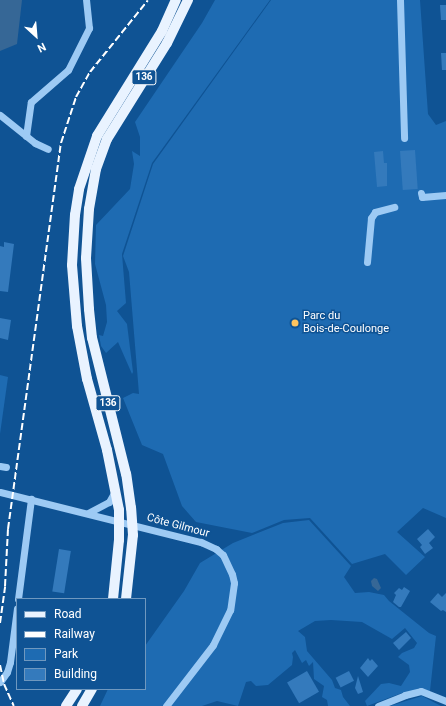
<!DOCTYPE html>
<html>
<head>
<meta charset="utf-8">
<style>
	body { margin:0 }
	#map { position:relative; width:446px; height:706px; overflow:hidden; background:#0f5394; font-family:Roboto,sans-serif }
	div>[style] { position:absolute }
	[style*='--x'] { left:calc(var(--x)*1px); top:calc(var(--y)*1px); width:calc(var(--w)*1px); rotate:calc(var(--a)*1deg) }
	.green>* { inset:0; background:#1e6bb2 }
	.water>* { inset:0; background:#366796 }
	.building>* { inset:0; background:#347abc; transform-origin:0 0 }
	.minor>* { height:7px; margin:-3.5px; padding:0 3.5px; transform-origin:3.5px; border-radius:3.5px; background:#9dcaf4 }
	.major>* { height:10px; margin:-5px; padding:0 5px; transform-origin:5px; border-radius:5px; background:#e9f3ff }
	.rail>* { height:2px; margin-top:-1px; transform-origin:0; background:repeating-linear-gradient(90deg,#fff 0 7px,transparent 0 10px) }
	.dots>* { width:11px; height:11px; translate:-50% -50%; box-sizing:border-box; border:2px solid #0f5394; border-radius:50% }
	span { translate:-50% -50%; white-space:nowrap; text-align:center; line-height:1.15; -webkit-text-stroke:3px #0f5394; paint-order:stroke }
	.shield-label span { padding:1px 3px; background:#0f5394; border:1px solid; border-radius:3px; -webkit-text-stroke-width:0 }
	.shield-label { font-size:10px; color:#fff; font-weight:700 }
	.poi-label { font-size:11px; color:#fff }
	.left { translate:0 -50%; text-align:left }
	.street-label { font-size:11px; color:#fff }
	.legend { position:absolute; left:16px; top:598px; width:130px; height:92px; box-sizing:border-box; background:#0f5394; border:1px solid #6f98bf; margin:0; padding:5px 7px; list-style:none; font-size:12px; color:#fff }
	.legend li { display:flex; align-items:center; gap:8px; height:20px }
	.legend b { width:20px; border:1px solid #6f98bf }
	.north { position:absolute; left:16px; top:16px; width:40px; height:40px; -webkit-text-stroke:3px #0f5394; paint-order:stroke; rotate:154deg; font-size:11px; font-weight:700; line-height:16px; text-align:center; color:#fff }
	.north::after { content:''; display:block; margin:auto; width:14px; height:18px; background:#fff; clip-path:polygon(50% 0,100% 100%,50% 72%,0 100%) }
</style>
</head>
<body>
<div id="map">
	<div class="green">
		<div style="clip-path:polygon(215px 0,270px 0,152px 163px,122px 254px,126px 303px,117px 311px,127px 324px,133px 372px,132px 374px,118px 342px,106px 353px,101px 346px,99px 335px,103px 336px,107px 322px,106px 305px,95px 264px,96px 225px,130px 189px,134px 164px,132px 151px,140px 156px,140px 137px,135px 122px,202px 23px)"></div>
		<div style="clip-path:polygon(271px 0,420px 0,428px 114px,436px 125px,446px 121px,446px 518px,423px 508px,397px 532px,425px 557px,406px 575px,385px 554px,352px 564px,310px 518px,284px 520px,252px 533px,196px 522px,182px 506px,163px 454px,142px 445px,123px 398px,133px 393px,139px 394px,129px 272px,123px 256px,153px 164px)"></div>
		<div style="clip-path:polygon(0 375px,8px 377px,0 434px)"></div>
		<div style="clip-path:polygon(309px 520px,351px 566px,344px 577px,355px 593px,369px 592px,384px 595px,389px 601px,429px 633px,436px 636px,430px 691px,402px 693px,367px 706px,365px 701px,381px 684px,389px 683px,401px 686px,410px 672px,409px 665px,398px 657px,402px 653px,414px 648px,417px 643px,405px 628px,392px 639px,362px 622px,331px 620px,315px 621px,298px 631px,305px 637px,307px 651px,332px 680px,335px 688px,341px 690px,343px 697px,350px 706px,328px 706px,327px 700px,322px 697px,324px 686px,314px 679px,313px 662px,309px 666px,306px 660px,302px 663px,295px 650px,292px 653px,293px 657px,292px 665px,268px 685px,256px 686px,251px 681px,246px 682px,238px 706px,217px 701px,202px 706px,100px 706px,108px 689px,145px 689px,145px 646px,184px 591px,200px 563px,233px 543px,283px 523px)"></div>
		<div style="clip-path:polygon(422px 696px,441px 706px,390px 706px)"></div>
	</div>
	<div class="water">
		<div style="clip-path:polygon(0 0,22px 0,17px 44px,0 51px)"></div>
		<div style="clip-path:polygon(374px 578px,377px 579px,381px 588px,378px 591px,372px 586px,371px 581px)"></div>
	</div>
	<div class="building">
		<div style="clip-path:polygon(440px 5px,446px 5px,446px 20px,441px 20px)"></div>
		<div style="clip-path:polygon(441px 53px,446px 53px,446px 70px,442px 70px)"></div>
		<div style="left:415px;top:150px;width:39px;height:15px;rotate:86deg"></div>
		<div style="clip-path:polygon(383px 151px,384px 163px,387px 163px,387px 186px,377px 187px,374px 152px)"></div>
		<div style="clip-path:polygon(4px 242px,14px 244px,8px 292px,0 291px,0 246px,4px 247px)"></div>
		<div style="clip-path:polygon(0 318px,11px 320px,8px 340px,0 338px)"></div>
		<div style="clip-path:polygon(428px 529px,435px 537px,429px 543px,433px 548px,425px 554px,420px 547px,422px 545px,417px 539px)"></div>
		<div style="left:59px;top:549px;width:12px;height:43px;rotate:9deg"></div>
		<div style="clip-path:polygon(404px 587px,410px 591px,401px 607px,399px 607px,393px 602px,396px 595px,394px 593px,399px 588px,402px 590px)"></div>
		<div style="clip-path:polygon(438px 593px,442px 597px,446px 593px,446px 612px,443px 610px,441px 611px,430px 602px)"></div>
		<div style="clip-path:polygon(406px 632px,411px 638px,399px 650px,393px 643px)"></div>
		<div style="clip-path:polygon(368px 658px,370px 661px,372px 659px,378px 666px,368px 677px,360px 668px)"></div>
		<div style="left:307px;top:671px;width:24px;height:23px;rotate:60deg"></div>
		<div style="left:349px;top:671px;width:11px;height:15px;rotate:63deg"></div>
		<div style="clip-path:polygon(358px 676px,363px 692px,358px 694px,355px 688px)"></div>
	</div>
	<div class="minor">
		<div style="--x:400;--y:0;--w:138;--a:88.3"></div>
		<div style="--x:0;--y:115;--w:45;--a:38.7"></div>
		<div style="--x:35;--y:143;--w:14;--a:25"></div>
		<div style="--x:26;--y:136;--w:34;--a:-82"></div>
		<div style="--x:31;--y:102;--w:49;--a:-40.9"></div>
		<div style="--x:68;--y:70;--w:47;--a:-63.4"></div>
		<div style="--x:89;--y:28;--w:28;--a:-96"></div>
		<div style="--x:421;--y:193;--w:4;--a:76"></div>
		<div style="--x:422;--y:197;--w:24;--a:-5"></div>
		<div style="--x:367;--y:262;--w:44;--a:-84.8"></div>
		<div style="--x:371;--y:218;--w:7;--a:-56"></div>
		<div style="--x:375;--y:212;--w:20;--a:-15"></div>
		<div style="--x:0;--y:466;--w:6;--a:9"></div>
		<div style="--x:0;--y:492;--w:207;--a:14"></div>
		<div style="--x:201;--y:542;--w:17;--a:25"></div>
		<div style="--x:216;--y:549;--w:9;--a:41"></div>
		<div style="--x:223;--y:555;--w:21;--a:65"></div>
		<div style="--x:232;--y:574;--w:9;--a:77"></div>
		<div style="--x:234;--y:583;--w:27;--a:98"></div>
		<div style="--x:230;--y:610;--w:39;--a:116"></div>
		<div style="--x:213;--y:645;--w:77;--a:127.6"></div>
		<div style="--x:88;--y:513;--w:24;--a:-28"></div>
		<div style="--x:109;--y:502;--w:13;--a:-61"></div>
		<div style="--x:18;--y:599;--w:101;--a:-82.6"></div>
		<div style="--x:0;--y:682;--w:12;--a:-55"></div>
		<div style="--x:7;--y:672;--w:10;--a:-73"></div>
		<div style="--x:10;--y:662;--w:54;--a:-82.6"></div>
		<div style="--x:378;--y:706;--w:29;--a:-22"></div>
		<div style="--x:405;--y:695;--w:16;--a:-14"></div>
		<div style="--x:421;--y:691;--w:27;--a:22"></div>
	</div>
	<div class="major">
		<div style="--x:113;--y:599;--w:59;--a:-84.2"></div>
		<div style="--x:119;--y:540;--w:30;--a:-90"></div>
		<div style="--x:119;--y:510;--w:61;--a:-101.3"></div>
		<div style="--x:107;--y:450;--w:74;--a:-105.7"></div>
		<div style="--x:87;--y:379;--w:54;--a:-100.7"></div>
		<div style="--x:77;--y:326;--w:61;--a:-94.7"></div>
		<div style="--x:72;--y:265;--w:50;--a:-86.6"></div>
		<div style="--x:75;--y:215;--w:26;--a:-81"></div>
		<div style="--x:79;--y:189;--w:56;--a:-71.2"></div>
		<div style="--x:97;--y:136;--w:123;--a:-58.2"></div>
		<div style="--x:162;--y:31;--w:34;--a:-66"></div>
		<div style="--x:126;--y:599;--w:64;--a:-83.8"></div>
		<div style="--x:133;--y:535;--w:27;--a:-94"></div>
		<div style="--x:131;--y:508;--w:34;--a:-98"></div>
		<div style="--x:126;--y:474;--w:140;--a:-104"></div>
		<div style="--x:92;--y:338;--w:29;--a:-96"></div>
		<div style="--x:89;--y:309;--w:51;--a:-93.4"></div>
		<div style="--x:86;--y:258;--w:49;--a:-86.5"></div>
		<div style="--x:89;--y:209;--w:41;--a:-80.1"></div>
		<div style="--x:96;--y:169;--w:32;--a:-70"></div>
		<div style="--x:107;--y:139;--w:113;--a:-58"></div>
		<div style="--x:167;--y:43;--w:48;--a:-64"></div>
		<div style="--x:66;--y:706;--w:20;--a:-57"></div>
		<div style="--x:82;--y:706;--w:20;--a:-60"></div>
	</div>
	<div class="rail">
		<div style="--x:0;--y:623;--w:37;--a:-82"></div>
		<div style="--x:5;--y:586;--w:57;--a:-87"></div>
		<div style="--x:8;--y:529;--w:390;--a:-82.2"></div>
		<div style="--x:61;--y:143;--w:48;--a:-71.9"></div>
		<div style="--x:76;--y:97;--w:29;--a:-61"></div>
		<div style="--x:90;--y:72;--w:92;--a:-51.1"></div>
		<div style="--x:0;--y:665;--w:19;--a:78"></div>
		<div style="--x:4;--y:684;--w:24;--a:66"></div>
	</div>
	<div class="dots">
		<div style="left:295px;top:323px;background:#ffc55f"></div>
	</div>
	<div class="shield-label">
		<span style="left:144px;top:77px">136</span>
		<span style="left:108px;top:403px">136</span>
	</div>
	<div class="poi-label">
		<span class="left" style="left:303px;top:323px">Parc du<br>Bois-de-Coulonge</span>
	</div>
	<div class="street-label">
		<span style="left:178px;top:526px;rotate:15deg">Côte Gilmour</span>
	</div>
	<ul class="legend">
	<li><b style="height:5px;background:#e9f3ff"></b>Road</li>
	<li><b style="height:5px;background:#fff"></b>Railway</li>
	<li><b style="height:11px;background:#1e6bb2"></b>Park</li>
	<li><b style="height:11px;background:#347abc"></b>Building</li>
	</ul>
	<div class="north">N</div>
</div>
</body>
</html>
